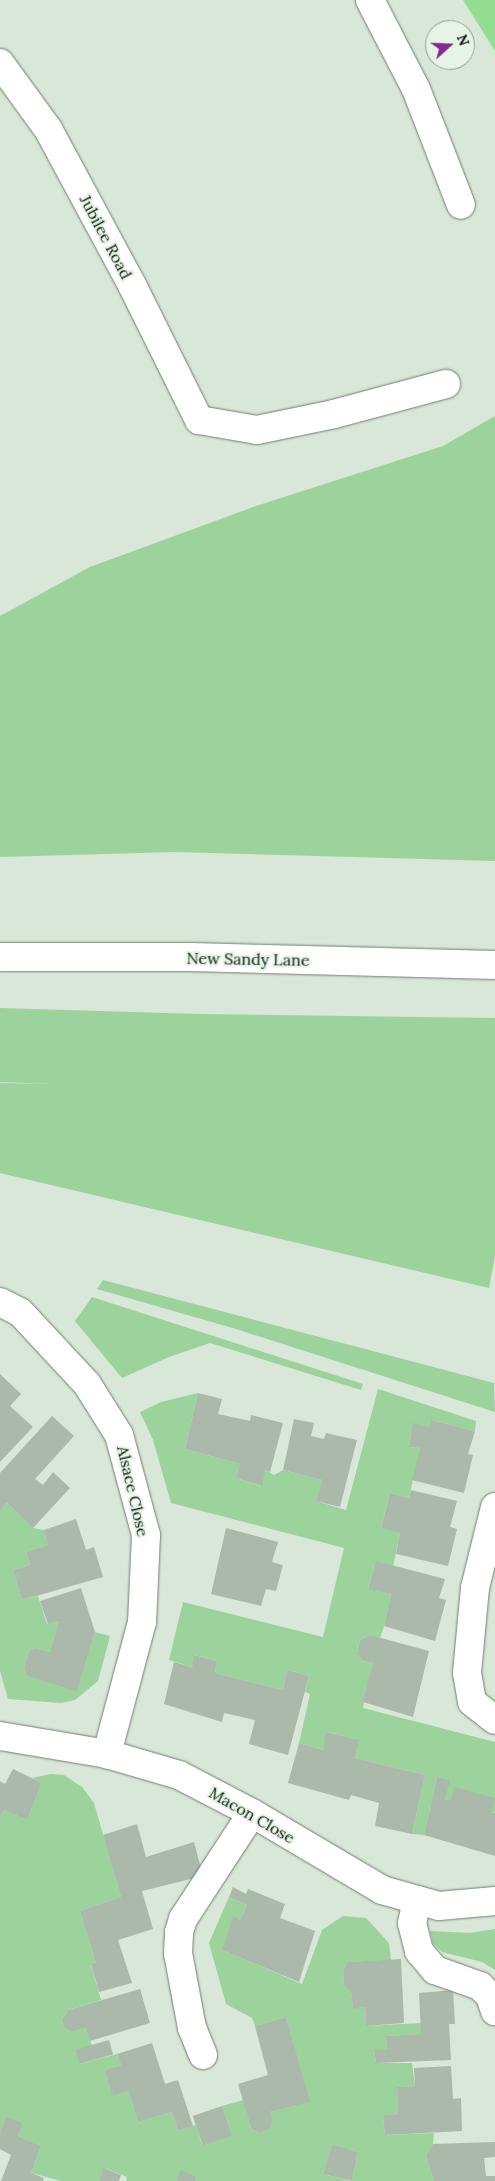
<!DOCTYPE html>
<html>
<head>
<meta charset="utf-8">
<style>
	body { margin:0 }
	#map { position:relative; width:495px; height:2181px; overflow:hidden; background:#d8e7d7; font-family:Lora,serif }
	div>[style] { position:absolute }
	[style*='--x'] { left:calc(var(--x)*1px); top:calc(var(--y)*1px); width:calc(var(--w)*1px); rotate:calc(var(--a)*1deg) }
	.green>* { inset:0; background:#9cd29b }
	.water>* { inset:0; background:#93dd93 }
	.building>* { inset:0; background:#aab9aa; transform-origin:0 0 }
	.roads { filter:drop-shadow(0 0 1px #727f71) drop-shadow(0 0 1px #727f71) }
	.minor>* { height:28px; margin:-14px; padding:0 14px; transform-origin:14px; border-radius:14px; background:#fff }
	span { translate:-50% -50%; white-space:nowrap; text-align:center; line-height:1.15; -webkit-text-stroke:4px #e5f4e4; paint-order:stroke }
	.street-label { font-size:16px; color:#131813 }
	.north { position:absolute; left:425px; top:20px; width:50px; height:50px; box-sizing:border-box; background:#e5f4e4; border:1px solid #919c90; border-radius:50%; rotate:70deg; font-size:14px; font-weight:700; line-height:20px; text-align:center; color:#131813 }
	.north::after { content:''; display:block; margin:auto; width:18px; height:22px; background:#872790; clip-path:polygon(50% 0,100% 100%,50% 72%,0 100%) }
</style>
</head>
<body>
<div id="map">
	<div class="green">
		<div style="clip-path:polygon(495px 416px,495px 861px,174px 852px,0 857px,0 616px,90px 567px,256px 506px,443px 446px)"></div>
		<div style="clip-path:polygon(0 1008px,199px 1014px,495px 1018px,495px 1256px,489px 1288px,0 1173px,0 1083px,53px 1084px,0 1082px)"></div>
		<div style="clip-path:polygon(103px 1280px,494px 1383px,495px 1412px,236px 1329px,97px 1289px)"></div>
		<div style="clip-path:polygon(92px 1297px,363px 1384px,361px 1390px,210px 1343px,169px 1357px,122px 1378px,75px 1321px)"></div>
		<div style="clip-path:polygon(378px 1389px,476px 1421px,475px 1431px,431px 1420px,429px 1427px,413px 1424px,409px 1447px,420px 1448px,409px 1498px,390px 1493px,381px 1527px,400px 1533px,394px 1562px,393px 1566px,376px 1561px,368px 1588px,391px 1594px,384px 1626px,380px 1638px,370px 1635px,360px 1640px,357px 1652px,363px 1661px,373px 1663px,363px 1708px,495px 1742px,495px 1813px,445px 1799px,449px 1780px,437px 1777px,424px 1835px,412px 1834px,425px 1775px,355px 1758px,358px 1740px,327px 1732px,323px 1750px,299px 1743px,310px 1694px,305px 1692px,309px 1676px,287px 1670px,283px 1690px,215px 1673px,217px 1661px,195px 1655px,192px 1667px,169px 1660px,183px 1602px,323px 1637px,344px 1548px,171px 1503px,153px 1440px,140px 1412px,161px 1402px,198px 1393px,185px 1449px,240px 1464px,236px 1478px,261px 1486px,265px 1470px,274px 1475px,283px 1470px,322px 1480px,316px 1501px,346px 1510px)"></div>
		<div style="clip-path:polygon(7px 1503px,33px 1528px,44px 1530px,48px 1545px,26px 1552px,30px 1565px,13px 1570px,22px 1600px,38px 1596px,47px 1624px,59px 1621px,50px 1652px,36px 1648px,29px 1651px,24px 1667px,27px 1676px,77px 1690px,95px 1632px,110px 1636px,98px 1681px,75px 1700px,61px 1703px,8px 1699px,0 1671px,0 1511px)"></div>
		<div style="clip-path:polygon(51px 1774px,64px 1775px,82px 1787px,94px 1803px,121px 1897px,80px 1911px,96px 1963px,91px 1965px,101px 2000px,68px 2010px,62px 2020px,63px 2026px,72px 2032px,86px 2028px,92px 2046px,76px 2051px,80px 2064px,117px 2054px,121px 2065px,105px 2070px,128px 2090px,138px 2122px,172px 2112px,178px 2131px,196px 2125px,202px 2145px,232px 2135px,222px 2106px,243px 2100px,251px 2128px,260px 2133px,269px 2130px,273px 2121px,270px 2112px,309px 2102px,286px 2017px,255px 2026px,252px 2018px,226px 2004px,209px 1943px,229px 1897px,247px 1905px,240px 1920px,233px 1917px,222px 1950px,302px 1984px,322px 1930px,343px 1916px,366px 1918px,389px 1943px,391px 1960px,348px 1962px,343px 1969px,344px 1986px,351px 1992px,353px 2008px,365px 2007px,366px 2026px,421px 2023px,421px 2034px,386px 2036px,387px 2049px,374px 2051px,376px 2063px,412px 2063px,415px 2086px,397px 2087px,398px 2114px,383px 2115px,385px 2135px,434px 2133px,433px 2144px,426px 2155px,434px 2181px,352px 2181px,358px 2152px,332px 2144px,323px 2174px,350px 2181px,195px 2181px,197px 2177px,181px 2171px,176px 2181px,126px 2181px,127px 2177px,105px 2168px,99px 2181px,61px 2181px,31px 2173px,41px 2146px,18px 2136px,23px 2123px,6px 2116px,0 2132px,0 1818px,4px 1810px,27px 1820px,42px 1783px,32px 1778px)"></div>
		<div style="clip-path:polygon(495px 1929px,495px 1970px,482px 1962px,442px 1952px,433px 1943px,430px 1931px,470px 1933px)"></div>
	</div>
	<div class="water">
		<div style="clip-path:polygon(463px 0,495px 0,495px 51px)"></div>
	</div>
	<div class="building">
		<div style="clip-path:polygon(0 1374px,21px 1394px,10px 1406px,33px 1427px,0 1462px)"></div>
		<div style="clip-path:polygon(198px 1393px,222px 1399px,218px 1414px,250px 1421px,251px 1415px,283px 1423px,270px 1472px,265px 1470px,262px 1486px,236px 1478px,240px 1464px,185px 1449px)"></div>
		<div style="clip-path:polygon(52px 1416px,74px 1436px,35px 1479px,43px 1485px,53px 1472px,70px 1488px,33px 1528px,7px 1503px,0 1511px,0 1473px)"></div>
		<div style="clip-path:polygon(294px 1419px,314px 1423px,311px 1436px,324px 1439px,326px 1433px,357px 1440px,340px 1507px,316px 1501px,322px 1480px,283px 1470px)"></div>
		<div style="clip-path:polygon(431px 1420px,475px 1431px,468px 1454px,473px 1455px,464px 1493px,412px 1480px,420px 1448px,409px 1447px,413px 1423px,429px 1427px)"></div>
		<div style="clip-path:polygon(411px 1490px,457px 1501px,450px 1527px,457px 1529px,448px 1566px,396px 1554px,400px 1533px,381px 1528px,390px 1493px,409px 1498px)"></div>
		<div style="clip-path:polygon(76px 1519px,86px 1550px,94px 1547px,103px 1577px,22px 1600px,13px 1570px,30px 1565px,26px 1552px,48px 1545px,44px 1530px)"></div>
		<div style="clip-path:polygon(226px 1528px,278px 1542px,272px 1562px,283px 1565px,276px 1591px,266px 1589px,261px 1606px,211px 1594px)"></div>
		<div style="clip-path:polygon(376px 1561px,445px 1579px,439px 1598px,446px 1600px,435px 1641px,384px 1626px,391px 1594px,368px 1589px)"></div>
		<div style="clip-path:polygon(81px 1588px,95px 1632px,77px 1691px,27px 1676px,24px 1667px,29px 1651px,36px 1648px,50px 1652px,59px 1621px,48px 1624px,40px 1601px)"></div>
		<div style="clip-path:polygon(370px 1635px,429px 1651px,413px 1717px,363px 1702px,373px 1663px,363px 1661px,357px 1653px,360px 1640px)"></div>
		<div style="clip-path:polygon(194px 1655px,217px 1661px,215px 1673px,283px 1690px,287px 1670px,309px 1676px,288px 1755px,249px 1744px,255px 1720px,224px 1713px,222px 1722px,164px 1704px,174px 1662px,192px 1667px)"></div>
		<div style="clip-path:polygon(326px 1732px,359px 1740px,355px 1758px,425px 1775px,412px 1834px,375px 1826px,379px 1803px,351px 1795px,349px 1800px,288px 1783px,299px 1743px,323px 1750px)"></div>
		<div style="clip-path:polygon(13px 1769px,42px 1783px,27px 1820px,4px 1810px,0 1818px,0 1781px,5px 1784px)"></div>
		<div style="clip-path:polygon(437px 1777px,450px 1780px,445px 1799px,451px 1800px,454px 1787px,495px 1798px,492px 1813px,495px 1813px,495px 1856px,424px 1835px)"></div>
		<div style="clip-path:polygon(137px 1824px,146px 1857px,194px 1842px,203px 1876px,142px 1891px,153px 1929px,118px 1940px,132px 1983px,99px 1992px,91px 1964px,96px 1963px,80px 1911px,121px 1897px,103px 1835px)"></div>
		<div style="clip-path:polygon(233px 1887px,246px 1894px,248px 1889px,285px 1904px,280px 1918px,315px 1931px,299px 1982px,222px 1950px,233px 1916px,240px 1920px,247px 1905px,229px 1897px)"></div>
		<div style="clip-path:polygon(401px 1959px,404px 2023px,366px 2026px,365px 2007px,353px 2009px,351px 1992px,344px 1986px,343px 1969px,348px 1962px)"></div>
		<div style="clip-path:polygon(140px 1989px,150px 2023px,90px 2041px,86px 2028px,72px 2032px,63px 2026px,62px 2020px,68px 2010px)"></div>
		<div style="clip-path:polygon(453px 1990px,455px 2024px,449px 2024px,451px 2060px,376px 2063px,374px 2050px,387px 2049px,386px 2036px,421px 2034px,419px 1993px)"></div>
		<div style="clip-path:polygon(286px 2017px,310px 2102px,270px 2112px,273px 2121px,269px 2130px,260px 2133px,251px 2128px,238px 2084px,268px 2075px,255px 2026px)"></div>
		<div style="left:109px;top:2040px;width:15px;height:35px;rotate:74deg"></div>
		<div style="clip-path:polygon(152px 2043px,165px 2084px,178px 2080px,193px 2126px,178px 2131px,172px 2112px,138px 2122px,128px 2090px,113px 2096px,105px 2070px,121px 2065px,117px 2054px)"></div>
		<div style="clip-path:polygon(451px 2066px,453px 2099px,461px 2098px,462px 2131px,385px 2135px,383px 2115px,398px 2114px,397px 2087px,415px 2086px,414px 2068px)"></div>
		<div style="left:222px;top:2106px;width:31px;height:31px;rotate:71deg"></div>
		<div style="clip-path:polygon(6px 2116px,23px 2123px,18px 2136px,41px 2146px,31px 2173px,44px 2178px,43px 2181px,1px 2181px,11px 2155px,0 2149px,0 2132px)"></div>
		<div style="clip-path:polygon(495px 2142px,495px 2157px,484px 2158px,486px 2176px,495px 2176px,495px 2181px,434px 2181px,426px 2155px,433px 2144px)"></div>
		<div style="clip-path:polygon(332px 2144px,358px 2152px,352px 2181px,323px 2174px)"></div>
		<div style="clip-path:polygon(104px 2168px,121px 2175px,119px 2181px,99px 2181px)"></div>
		<div style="clip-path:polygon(181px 2170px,197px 2177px,195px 2181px,176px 2181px)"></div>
	</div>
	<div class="roads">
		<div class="minor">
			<div style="--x:370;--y:0;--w:100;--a:62.7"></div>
			<div style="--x:416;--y:89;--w:124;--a:68.8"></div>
			<div style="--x:0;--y:63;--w:82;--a:54"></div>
			<div style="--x:48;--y:129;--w:177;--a:61.7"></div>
			<div style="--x:132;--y:285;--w:151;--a:63.6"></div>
			<div style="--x:199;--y:420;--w:59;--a:9.8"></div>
			<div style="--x:257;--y:430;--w:79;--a:-11.7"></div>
			<div style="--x:334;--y:414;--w:116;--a:-15"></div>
			<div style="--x:0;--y:957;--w:190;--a:0"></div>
			<div style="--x:190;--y:957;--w:305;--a:1.5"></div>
			<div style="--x:0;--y:1302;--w:22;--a:27"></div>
			<div style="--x:20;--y:1312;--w:98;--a:47.1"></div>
			<div style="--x:87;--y:1384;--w:60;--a:57.9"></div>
			<div style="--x:119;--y:1435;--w:104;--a:74.9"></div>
			<div style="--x:146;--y:1535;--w:87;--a:92.6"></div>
			<div style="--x:142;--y:1622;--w:137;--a:104.9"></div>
			<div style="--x:495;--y:1507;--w:83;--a:103.9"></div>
			<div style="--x:475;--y:1588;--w:85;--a:95.4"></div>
			<div style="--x:467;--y:1673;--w:29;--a:80"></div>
			<div style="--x:472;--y:1702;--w:29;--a:38"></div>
			<div style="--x:0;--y:1736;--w:109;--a:9.5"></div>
			<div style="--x:107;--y:1754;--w:75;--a:16.3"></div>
			<div style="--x:179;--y:1775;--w:82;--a:27.5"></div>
			<div style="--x:252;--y:1813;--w:151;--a:30.6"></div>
			<div style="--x:382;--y:1890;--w:59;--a:15.7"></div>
			<div style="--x:439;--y:1906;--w:56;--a:-5.1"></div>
			<div style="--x:417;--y:1900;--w:24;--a:102"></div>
			<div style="--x:412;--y:1923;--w:29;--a:76"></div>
			<div style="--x:419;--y:1951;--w:25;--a:50"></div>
			<div style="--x:435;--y:1970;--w:48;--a:19.6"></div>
			<div style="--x:480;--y:1986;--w:14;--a:45"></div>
			<div style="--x:490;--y:1996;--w:16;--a:72"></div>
			<div style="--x:203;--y:2055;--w:29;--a:-112"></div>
			<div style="--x:192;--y:2028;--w:76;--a:-100.6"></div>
			<div style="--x:178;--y:1953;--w:21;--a:-87"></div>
			<div style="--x:179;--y:1932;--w:14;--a:-73"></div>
			<div style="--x:183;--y:1919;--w:126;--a:-56.9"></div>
		</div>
	</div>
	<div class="street-label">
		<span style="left:106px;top:237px;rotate:62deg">Jubilee Road</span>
		<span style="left:248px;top:959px;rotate:1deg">New Sandy Lane</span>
		<span style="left:133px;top:1491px;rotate:77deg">Alsace Close</span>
		<span style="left:252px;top:1815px;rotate:30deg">Macon Close</span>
	</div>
	<div class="north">N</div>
</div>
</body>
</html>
